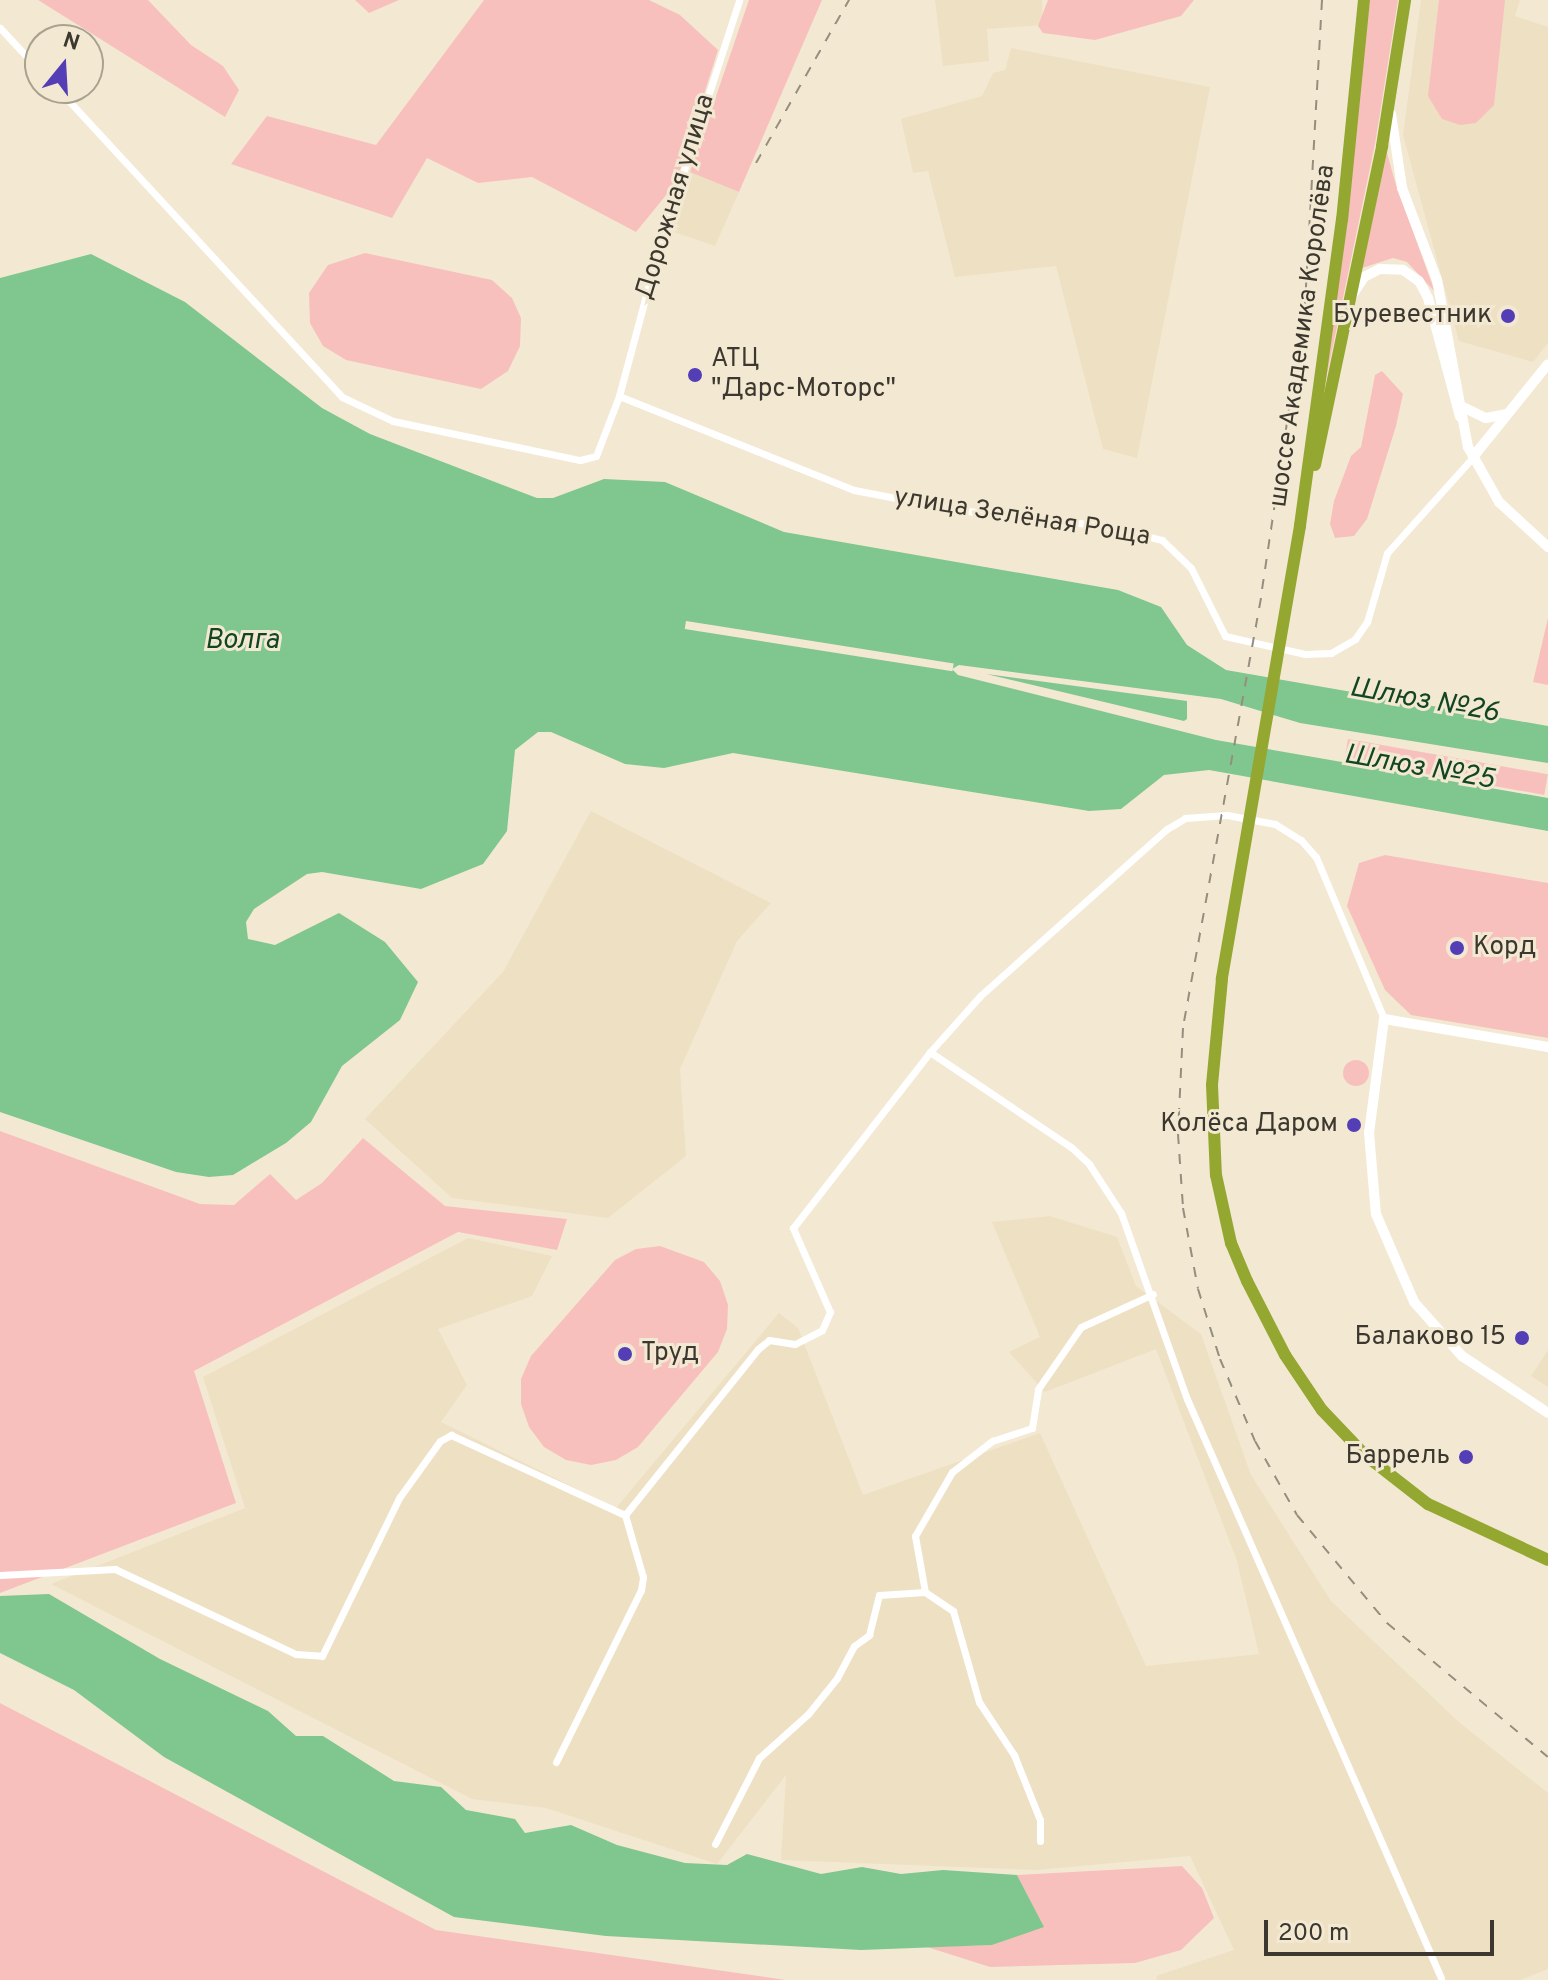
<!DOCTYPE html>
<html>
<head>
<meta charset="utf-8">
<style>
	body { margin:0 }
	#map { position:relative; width:1548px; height:1980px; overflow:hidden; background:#f3e9d3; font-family:Overpass,sans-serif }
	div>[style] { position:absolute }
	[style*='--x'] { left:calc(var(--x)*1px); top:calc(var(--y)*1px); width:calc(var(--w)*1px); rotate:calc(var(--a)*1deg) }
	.built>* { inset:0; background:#eee0c3 }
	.green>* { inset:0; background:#f8c0bd; transform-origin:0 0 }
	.round { border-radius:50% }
	.water>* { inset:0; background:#80c68f }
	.pier>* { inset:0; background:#f3e9d3; transform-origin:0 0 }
	.street>* { height:7px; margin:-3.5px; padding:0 3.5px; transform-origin:3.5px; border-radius:3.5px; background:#fff }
	.secondary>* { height:10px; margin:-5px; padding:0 5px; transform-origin:5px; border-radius:5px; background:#fff }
	.highway>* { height:12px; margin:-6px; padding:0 6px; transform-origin:6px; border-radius:6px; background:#94a731 }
	.rail>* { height:2px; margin-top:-1px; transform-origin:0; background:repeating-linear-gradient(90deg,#958e7f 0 10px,transparent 0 20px) }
	.dots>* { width:22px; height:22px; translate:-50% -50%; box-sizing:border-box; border:4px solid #f3e9d3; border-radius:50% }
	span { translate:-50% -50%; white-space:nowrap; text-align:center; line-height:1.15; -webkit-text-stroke:6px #f3e9d3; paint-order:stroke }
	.street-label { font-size:26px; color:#3c382f }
	.poi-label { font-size:26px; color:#3c382f }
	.right { translate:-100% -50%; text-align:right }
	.left { translate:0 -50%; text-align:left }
	.water-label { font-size:28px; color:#124622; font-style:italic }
	.north { position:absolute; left:24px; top:24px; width:80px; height:80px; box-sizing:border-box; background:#f3e9d3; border:2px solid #aaa291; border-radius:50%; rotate:18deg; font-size:22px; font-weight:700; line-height:32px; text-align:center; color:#3c382f }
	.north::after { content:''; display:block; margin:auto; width:28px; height:36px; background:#543eb6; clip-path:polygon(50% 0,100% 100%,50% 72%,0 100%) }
	.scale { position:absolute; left:1264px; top:1920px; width:230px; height:36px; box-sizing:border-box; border:4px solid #3c382f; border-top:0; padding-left:10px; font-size:24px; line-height:28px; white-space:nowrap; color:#3c382f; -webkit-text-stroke:6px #f3e9d3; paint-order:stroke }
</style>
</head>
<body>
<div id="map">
	<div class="built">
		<div style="clip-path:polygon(935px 0,1042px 0,1043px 25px,987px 29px,989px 61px,943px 66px)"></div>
		<div style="clip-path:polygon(1421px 0,1520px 0,1515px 16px,1548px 27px,1548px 343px,1533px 362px,1459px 341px,1403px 135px)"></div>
		<div style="clip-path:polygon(1011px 48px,1210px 87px,1137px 458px,1103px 449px,1056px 266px,955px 277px,928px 171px,913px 173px,901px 119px,982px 96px,993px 73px,1005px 70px)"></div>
		<div style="clip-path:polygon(690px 172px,739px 192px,715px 246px,671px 231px)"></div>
		<div style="clip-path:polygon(591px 811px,771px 903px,737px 941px,680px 1069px,686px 1156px,608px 1218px,452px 1198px,365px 1119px,503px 972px)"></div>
		<div style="clip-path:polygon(1050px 1216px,1117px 1237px,1136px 1286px,1201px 1334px,1251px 1475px,1331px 1601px,1460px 1723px,1548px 1793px,1548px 1969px,1521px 1980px,1157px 1980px,1156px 1976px,1234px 1950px,1190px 1856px,1036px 1870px,781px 1860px,786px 1775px,717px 1864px,546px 1808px,472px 1799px,51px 1584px,245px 1508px,203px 1377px,468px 1238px,552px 1256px,532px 1296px,438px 1329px,467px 1385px,441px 1422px,616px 1508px,779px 1313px,798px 1328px,863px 1495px,1040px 1433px,1146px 1666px,1259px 1654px,1237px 1561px,1156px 1349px,1045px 1392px,1009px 1352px,1040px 1337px,992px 1222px)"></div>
		<div style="clip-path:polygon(1548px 1350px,1548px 1387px,1531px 1376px)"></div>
	</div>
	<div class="green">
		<div style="clip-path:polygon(38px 0,148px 0,191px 45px,223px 66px,239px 90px,225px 117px)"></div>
		<div style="clip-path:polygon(355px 0,399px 0,369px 13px)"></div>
		<div style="clip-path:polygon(484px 0,649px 0,680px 15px,718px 50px,676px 183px,636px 232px,532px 177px,478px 183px,427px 158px,392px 218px,231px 164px,267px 116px,376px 145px)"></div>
		<div style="clip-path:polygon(749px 0,822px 0,739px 192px,690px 172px)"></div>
		<div style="clip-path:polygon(1048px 0,1194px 0,1181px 16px,1095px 40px,1043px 33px,1038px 26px)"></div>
		<div style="clip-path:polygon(1370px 0,1398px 0,1375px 144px,1318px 418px)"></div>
		<div style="clip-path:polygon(1439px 0,1505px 0,1494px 105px,1476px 123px,1460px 125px,1442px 119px,1428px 96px)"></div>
		<div style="clip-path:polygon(1387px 153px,1396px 185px,1435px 292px,1407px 262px,1393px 258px,1362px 268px)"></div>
		<div style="clip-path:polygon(365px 253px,492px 280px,512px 298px,521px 318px,520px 346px,508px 371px,481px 389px,346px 360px,323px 346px,310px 323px,309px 293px,328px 265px)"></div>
		<div style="clip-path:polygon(1382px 371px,1403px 394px,1396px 426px,1367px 519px,1354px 536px,1335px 538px,1330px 524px,1334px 501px,1351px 456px,1361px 447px,1375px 375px)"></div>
		<div style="clip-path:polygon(1548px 618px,1548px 685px,1533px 682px)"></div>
		<div style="left:1348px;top:739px;width:203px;height:21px;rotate:10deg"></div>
		<div style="clip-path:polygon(1385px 855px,1548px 883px,1548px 1038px,1411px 1015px,1385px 990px,1347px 906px,1359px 863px)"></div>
		<div class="round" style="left:1343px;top:1060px;width:26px;height:26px"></div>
		<div style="clip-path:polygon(0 1131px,200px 1204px,234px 1205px,270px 1174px,296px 1200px,322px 1183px,363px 1138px,445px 1206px,567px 1219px,557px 1250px,458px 1232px,194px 1371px,236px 1503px,0 1593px)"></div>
		<div style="clip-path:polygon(660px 1246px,704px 1262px,720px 1281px,728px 1305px,727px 1329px,718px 1352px,638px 1447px,616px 1460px,591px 1465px,566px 1460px,544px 1447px,529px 1427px,521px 1404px,521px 1379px,531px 1356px,615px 1260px,636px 1249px)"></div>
		<div style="clip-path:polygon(0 1703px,436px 1930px,786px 1980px,0 1980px)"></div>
		<div style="clip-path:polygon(1182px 1866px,1202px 1888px,1214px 1918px,1181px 1950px,1135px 1963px,990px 1967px,927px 1947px,992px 1945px,1043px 1926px,1017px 1875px)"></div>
	</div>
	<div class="water">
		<div style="clip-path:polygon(91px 254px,185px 302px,322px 408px,370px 434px,537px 498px,553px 498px,604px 479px,665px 482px,784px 532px,1118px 590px,1161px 607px,1187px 645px,1226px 670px,1548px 726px,1548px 763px,1300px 723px,1221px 699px,959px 665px,952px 669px,958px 675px,1216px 740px,1548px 798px,1548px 831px,1209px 770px,1164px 775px,1121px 809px,1089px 811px,733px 753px,664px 768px,625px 764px,551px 732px,538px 732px,515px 750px,507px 831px,483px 864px,421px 889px,322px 872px,307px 874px,254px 909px,246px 922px,248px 939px,275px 945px,339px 913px,385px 942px,418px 982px,400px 1020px,342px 1066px,311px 1122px,286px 1143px,233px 1175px,209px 1177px,176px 1172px,0 1112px,0 278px)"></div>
		<div style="clip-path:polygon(986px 674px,1187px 701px,1187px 719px,1184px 721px)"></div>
		<div style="clip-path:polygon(49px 1594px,160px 1659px,268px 1711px,296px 1736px,323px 1736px,394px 1781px,441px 1787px,466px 1810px,515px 1819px,525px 1833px,571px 1825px,617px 1845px,685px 1863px,727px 1865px,747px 1854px,821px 1874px,862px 1867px,901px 1874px,943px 1870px,1017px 1875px,1044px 1927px,992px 1945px,861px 1950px,606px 1936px,454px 1917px,164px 1757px,74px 1690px,0 1653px,0 1596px)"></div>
	</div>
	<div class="pier">
		<div style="left:686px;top:621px;width:271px;height:8px;rotate:9deg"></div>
	</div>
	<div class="street">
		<div style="--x:0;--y:28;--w:59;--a:47.1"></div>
		<div style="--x:57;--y:88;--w:420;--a:47.3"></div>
		<div style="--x:342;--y:397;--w:56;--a:25.2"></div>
		<div style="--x:393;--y:421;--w:191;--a:11.8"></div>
		<div style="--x:580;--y:460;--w:16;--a:-14"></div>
		<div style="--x:596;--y:456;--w:64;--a:-69"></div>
		<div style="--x:619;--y:396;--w:151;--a:-75"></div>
		<div style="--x:658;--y:250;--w:263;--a:-72"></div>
		<div style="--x:619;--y:396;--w:253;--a:21.8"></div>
		<div style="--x:854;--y:490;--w:106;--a:10.9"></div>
		<div style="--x:958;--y:510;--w:149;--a:6.2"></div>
		<div style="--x:1106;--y:526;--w:58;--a:14"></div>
		<div style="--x:1162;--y:540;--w:40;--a:44"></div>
		<div style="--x:1191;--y:568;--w:76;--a:63.4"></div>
		<div style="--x:1225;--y:636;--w:82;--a:12.7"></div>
		<div style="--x:1305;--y:654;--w:26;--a:-2"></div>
		<div style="--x:1331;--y:653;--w:28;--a:-30"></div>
		<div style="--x:1355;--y:639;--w:21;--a:-55"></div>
		<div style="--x:1367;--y:622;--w:72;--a:-73.8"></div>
		<div style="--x:1387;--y:553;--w:129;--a:-48.1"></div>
		<div style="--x:930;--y:1052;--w:170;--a:34"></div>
		<div style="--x:1071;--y:1147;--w:25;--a:43"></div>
		<div style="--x:1089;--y:1164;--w:59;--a:56.9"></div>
		<div style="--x:1121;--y:1213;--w:197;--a:70.5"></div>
		<div style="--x:1187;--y:1399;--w:632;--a:66.31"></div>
		<div style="--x:0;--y:1575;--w:115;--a:-3"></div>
		<div style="--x:115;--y:1569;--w:200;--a:25.2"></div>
		<div style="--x:296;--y:1654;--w:26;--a:4"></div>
		<div style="--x:322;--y:1656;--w:176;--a:-64"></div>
		<div style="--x:399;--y:1498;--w:70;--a:-54.3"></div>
		<div style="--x:440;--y:1441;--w:13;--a:-29"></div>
		<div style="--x:451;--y:1435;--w:192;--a:24.7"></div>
		<div style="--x:925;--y:1592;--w:34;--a:34"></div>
		<div style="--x:953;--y:1611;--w:95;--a:74.1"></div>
		<div style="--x:979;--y:1702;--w:64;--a:56.6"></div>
		<div style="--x:1014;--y:1755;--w:70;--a:68.2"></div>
		<div style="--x:1040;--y:1820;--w:21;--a:90"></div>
		<div style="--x:556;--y:1762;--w:192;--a:-63.7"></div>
		<div style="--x:641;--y:1590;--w:13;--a:-81"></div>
		<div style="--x:643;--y:1577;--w:65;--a:-106.2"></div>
		<div style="--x:625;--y:1515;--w:213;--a:-51.3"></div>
		<div style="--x:758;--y:1349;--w:14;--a:-39"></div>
		<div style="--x:769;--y:1340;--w:26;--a:9"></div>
		<div style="--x:795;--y:1344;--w:30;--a:-27"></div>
		<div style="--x:822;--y:1330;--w:20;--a:-66"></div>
		<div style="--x:830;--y:1312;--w:92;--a:-113.8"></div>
		<div style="--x:793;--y:1228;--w:223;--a:-52.1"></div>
		<div style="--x:930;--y:1052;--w:75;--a:-48.2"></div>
		<div style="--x:980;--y:996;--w:251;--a:-41.8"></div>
		<div style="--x:1167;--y:829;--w:21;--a:-31"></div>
		<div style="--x:1185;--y:818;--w:42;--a:-4.1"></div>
		<div style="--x:1227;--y:815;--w:49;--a:10.6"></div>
		<div style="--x:1275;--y:824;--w:31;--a:32"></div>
		<div style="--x:1301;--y:840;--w:23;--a:49"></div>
		<div style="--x:1316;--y:857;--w:176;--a:67.2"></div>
		<div style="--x:715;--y:1844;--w:97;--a:-62.9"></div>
		<div style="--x:759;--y:1758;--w:66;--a:-41.9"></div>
		<div style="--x:808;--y:1714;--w:46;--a:-51.1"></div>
		<div style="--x:837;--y:1678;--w:36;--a:-62"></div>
		<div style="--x:854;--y:1646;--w:19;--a:-36"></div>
		<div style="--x:869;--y:1635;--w:41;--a:-76"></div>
		<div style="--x:879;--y:1595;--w:46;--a:-3.7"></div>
		<div style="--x:925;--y:1592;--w:57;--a:-100.1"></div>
		<div style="--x:915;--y:1536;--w:74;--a:-60"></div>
		<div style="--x:952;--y:1472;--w:51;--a:-37.8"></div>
		<div style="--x:992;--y:1441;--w:42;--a:-18"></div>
		<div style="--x:1032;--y:1428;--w:39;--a:-81"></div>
		<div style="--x:1038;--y:1389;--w:75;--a:-55.3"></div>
		<div style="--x:1081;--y:1327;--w:79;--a:-24.6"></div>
	</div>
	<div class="secondary">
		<div style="--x:1391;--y:114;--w:75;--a:81.5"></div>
		<div style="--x:1402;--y:188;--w:98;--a:69.2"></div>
		<div style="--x:1437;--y:280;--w:170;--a:79.5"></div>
		<div style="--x:1468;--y:447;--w:63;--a:60.6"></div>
		<div style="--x:1499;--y:502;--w:67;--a:42.6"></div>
		<div style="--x:1353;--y:294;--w:20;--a:-57"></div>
		<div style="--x:1364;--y:277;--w:18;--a:-27"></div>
		<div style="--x:1380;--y:269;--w:23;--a:2"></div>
		<div style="--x:1403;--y:270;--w:19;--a:35"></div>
		<div style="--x:1419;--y:281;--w:19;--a:62"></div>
		<div style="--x:1428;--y:298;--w:123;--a:74.9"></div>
		<div style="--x:1463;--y:407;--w:25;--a:26"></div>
		<div style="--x:1486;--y:418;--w:20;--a:-11"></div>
		<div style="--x:1473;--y:457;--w:119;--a:-51.1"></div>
		<div style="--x:1548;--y:1047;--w:166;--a:-170.3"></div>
		<div style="--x:1384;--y:1019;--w:115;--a:97.5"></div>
		<div style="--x:1369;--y:1133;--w:81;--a:85.1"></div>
		<div style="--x:1376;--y:1214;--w:96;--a:66.6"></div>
		<div style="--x:1414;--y:1302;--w:72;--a:48.4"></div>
		<div style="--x:1462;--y:1356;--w:103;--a:33.5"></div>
	</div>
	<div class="highway">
		<div style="--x:1364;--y:0;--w:220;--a:95.7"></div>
		<div style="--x:1342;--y:219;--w:310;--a:97.8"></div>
		<div style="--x:1300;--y:526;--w:460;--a:99.8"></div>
		<div style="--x:1222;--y:979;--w:106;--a:95.4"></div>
		<div style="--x:1212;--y:1085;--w:90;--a:87.5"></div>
		<div style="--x:1216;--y:1175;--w:70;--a:77.6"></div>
		<div style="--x:1231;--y:1243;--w:41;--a:67.2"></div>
		<div style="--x:1247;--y:1281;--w:83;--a:62.8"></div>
		<div style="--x:1285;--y:1355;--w:66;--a:56.1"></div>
		<div style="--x:1322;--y:1410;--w:62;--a:46.3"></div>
		<div style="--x:1365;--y:1455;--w:80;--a:37.9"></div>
		<div style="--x:1428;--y:1504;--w:132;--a:25"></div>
		<div style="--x:1315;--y:465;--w:326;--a:-78.1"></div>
		<div style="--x:1382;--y:146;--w:148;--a:-81"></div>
	</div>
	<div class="rail">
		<div style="--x:1322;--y:0;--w:302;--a:93.2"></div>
		<div style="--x:1305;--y:302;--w:299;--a:98.5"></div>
		<div style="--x:1261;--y:598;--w:437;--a:100.3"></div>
		<div style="--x:1183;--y:1028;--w:106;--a:92.7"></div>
		<div style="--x:1178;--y:1134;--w:74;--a:86.1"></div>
		<div style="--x:1183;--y:1208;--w:82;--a:79.5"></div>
		<div style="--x:1198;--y:1289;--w:73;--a:72.6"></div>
		<div style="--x:1220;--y:1359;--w:89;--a:66.9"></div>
		<div style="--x:1255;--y:1441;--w:85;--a:60.4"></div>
		<div style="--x:1297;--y:1515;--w:141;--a:50.2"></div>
		<div style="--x:1387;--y:1623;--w:209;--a:39.8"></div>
		<div style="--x:756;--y:163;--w:188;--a:-60.3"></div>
	</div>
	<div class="dots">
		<div style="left:1508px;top:316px;background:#543eb6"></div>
		<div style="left:695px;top:375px;background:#543eb6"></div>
		<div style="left:1457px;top:948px;background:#543eb6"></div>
		<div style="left:1354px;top:1125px;background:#543eb6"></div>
		<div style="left:1522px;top:1338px;background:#543eb6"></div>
		<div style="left:625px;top:1354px;background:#543eb6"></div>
		<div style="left:1466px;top:1457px;background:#543eb6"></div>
	</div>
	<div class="street-label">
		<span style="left:676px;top:197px;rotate:-73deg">Дорожная улица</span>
		<span style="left:1303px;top:336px;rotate:-82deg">шоссе Академика Королёва</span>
		<span style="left:1022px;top:518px;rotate:9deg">улица Зелёная Роща</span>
	</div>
	<div class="poi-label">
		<span class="right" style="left:1492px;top:316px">Буревестник</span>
		<span class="left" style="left:711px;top:375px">АТЦ<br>"Дарс-Моторс"</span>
		<span class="left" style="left:1473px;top:948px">Корд</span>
		<span class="right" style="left:1338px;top:1125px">Колёса Даром</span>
		<span class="right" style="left:1506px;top:1338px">Балаково 15</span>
		<span class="left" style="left:641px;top:1354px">Труд</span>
		<span class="right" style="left:1450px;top:1457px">Баррель</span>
	</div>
	<div class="water-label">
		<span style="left:242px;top:641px">Волга</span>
		<span style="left:1424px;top:701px;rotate:10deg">Шлюз №26</span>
		<span style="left:1419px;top:768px;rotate:10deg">Шлюз №25</span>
	</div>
	<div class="north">N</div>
	<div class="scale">200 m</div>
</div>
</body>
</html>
